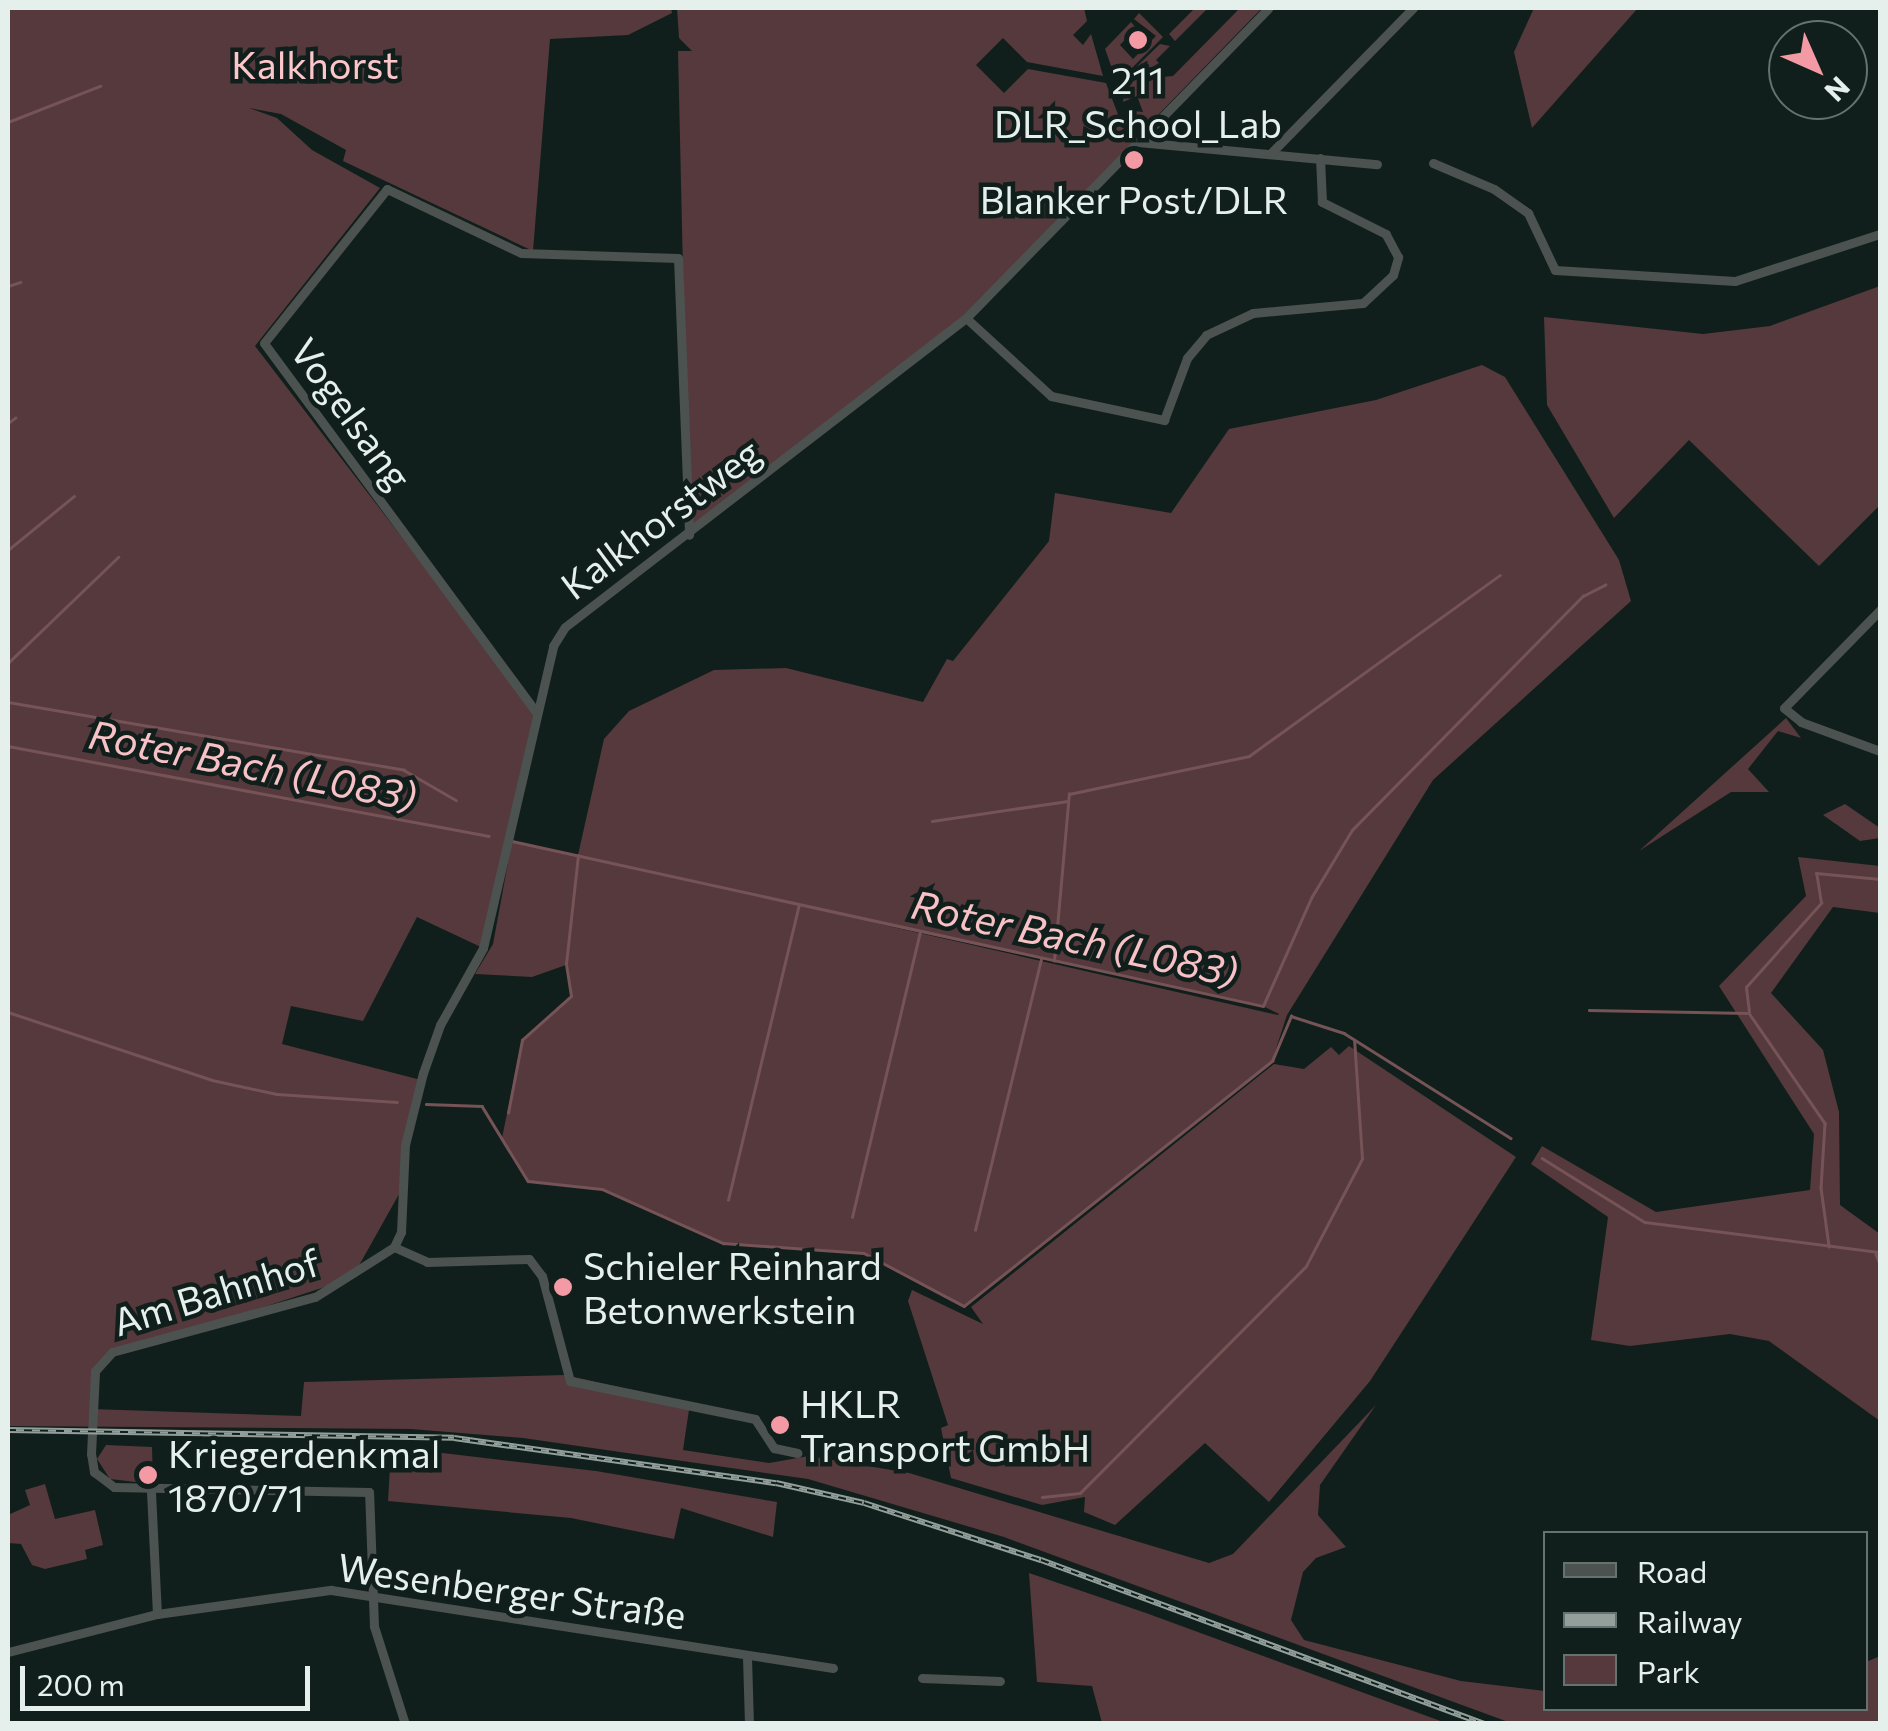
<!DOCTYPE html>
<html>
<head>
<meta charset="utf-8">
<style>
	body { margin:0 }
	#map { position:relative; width:1888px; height:1731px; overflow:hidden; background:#101f1b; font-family:Commissioner,sans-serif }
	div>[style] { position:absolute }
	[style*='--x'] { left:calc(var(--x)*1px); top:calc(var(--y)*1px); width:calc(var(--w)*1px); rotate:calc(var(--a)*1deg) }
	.green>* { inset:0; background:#55393c }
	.stream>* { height:2.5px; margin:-1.25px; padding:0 1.25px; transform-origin:1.25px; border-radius:1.25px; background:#765356 }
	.street>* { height:9px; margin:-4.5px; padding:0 4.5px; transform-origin:4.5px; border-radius:4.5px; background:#4b5250 }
	.rail>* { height:6px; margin-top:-3px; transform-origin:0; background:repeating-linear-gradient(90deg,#101f1b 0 8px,#939f9b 0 16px); box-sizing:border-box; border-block:2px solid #939f9b }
	.dots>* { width:28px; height:28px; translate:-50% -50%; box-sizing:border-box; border:5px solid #101f1b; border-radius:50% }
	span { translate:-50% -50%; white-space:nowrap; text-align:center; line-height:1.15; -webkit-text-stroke:9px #101f1b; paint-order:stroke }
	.park-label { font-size:38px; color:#fdc6ca }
	.poi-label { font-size:38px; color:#e5efec }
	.left { translate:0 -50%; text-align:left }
	.street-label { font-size:38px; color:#e5efec }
	.water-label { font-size:40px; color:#f7c1c6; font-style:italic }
	.frame { position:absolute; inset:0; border:10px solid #e5efec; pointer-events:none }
	.legend { position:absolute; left:1543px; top:1531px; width:325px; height:180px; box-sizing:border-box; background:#101f1b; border:2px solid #65726f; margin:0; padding:12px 18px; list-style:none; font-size:30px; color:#e5efec }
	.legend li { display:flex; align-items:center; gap:20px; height:50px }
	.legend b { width:50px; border:2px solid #65726f }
	.north { position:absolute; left:1768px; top:20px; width:100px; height:100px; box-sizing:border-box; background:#101f1b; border:2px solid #65726f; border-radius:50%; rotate:135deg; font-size:28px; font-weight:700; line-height:40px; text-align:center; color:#e5efec }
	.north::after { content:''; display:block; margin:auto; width:35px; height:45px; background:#f49aa4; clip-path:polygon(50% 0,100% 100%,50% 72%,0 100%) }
	.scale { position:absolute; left:20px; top:1666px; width:290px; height:45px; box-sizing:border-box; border:5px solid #e5efec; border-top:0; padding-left:12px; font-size:30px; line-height:35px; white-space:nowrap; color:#e5efec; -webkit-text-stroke:8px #101f1b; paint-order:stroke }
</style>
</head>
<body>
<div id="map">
	<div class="green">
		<div style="clip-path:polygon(8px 8px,671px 8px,672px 13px,628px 35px,550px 39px,533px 251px,343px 161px,346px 150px,281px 114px,249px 108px,277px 118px,312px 150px,380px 188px,255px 346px,536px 712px,483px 948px,417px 917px,363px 1021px,291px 1006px,282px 1044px,421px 1080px,405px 1145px,403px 1187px,352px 1278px,102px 1360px,91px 1409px,301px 1416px,304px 1382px,565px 1375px,690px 1403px,683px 1450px,769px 1463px,809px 1456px,909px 1473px,1209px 1563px,1233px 1554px,1376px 1405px,1320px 1485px,1318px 1515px,1346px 1547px,1316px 1558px,1303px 1572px,1291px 1620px,1304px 1640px,1461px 1681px,1545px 1691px,1546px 1708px,1572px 1710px,1866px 1708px,1866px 1662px,1880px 1656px,1880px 1723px,1511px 1723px,1004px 1537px,808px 1479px,523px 1438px,411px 1429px,8px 1426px)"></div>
		<div style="clip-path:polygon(677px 8px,1084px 8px,1087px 21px,1073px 35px,1083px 45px,1091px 34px,1103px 76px,1027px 62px,1003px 38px,976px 65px,1004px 93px,1028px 69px,1106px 83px,1119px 117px,1112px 120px,1115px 128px,1123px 125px,1129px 141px,1138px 142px,966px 318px,689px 535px,678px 51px,692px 51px,679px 38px)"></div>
		<div style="clip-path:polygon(1195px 8px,1208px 8px,1175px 41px,1169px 34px)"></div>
		<div style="clip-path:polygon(1240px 8px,1262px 8px,1156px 117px,1133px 127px,1126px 110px,1143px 112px,1137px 96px,1123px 102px,1126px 80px,1173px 76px)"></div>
		<div style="clip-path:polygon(1534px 8px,1638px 8px,1532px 128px,1514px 52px)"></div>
		<div style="clip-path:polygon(1139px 13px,1163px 37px,1131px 69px,1113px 71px,1105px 49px,1131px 22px,1136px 28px,1120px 45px,1133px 59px,1156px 36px,1134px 19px)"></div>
		<div style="clip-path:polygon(1160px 44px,1170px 46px,1156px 60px,1162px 66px,1134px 69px)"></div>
		<div style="clip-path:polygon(1880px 286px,1880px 505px,1819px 566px,1689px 440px,1614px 518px,1547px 405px,1544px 317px,1703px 334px,1770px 326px)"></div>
		<div style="clip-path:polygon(evenodd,1482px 365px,1505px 377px,1619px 560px,1631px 601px,1433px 780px,1287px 1015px,1272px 1061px,964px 1306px,864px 1253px,723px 1243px,602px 1189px,528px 1181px,502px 1138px,522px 1040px,571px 996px,566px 965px,532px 977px,475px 974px,493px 944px,512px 841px,578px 855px,604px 739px,629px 711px,714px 670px,786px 668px,923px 702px,947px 659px,953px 661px,1049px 541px,1055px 493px,1171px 513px,1229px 429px,1376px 400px,1482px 365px,871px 922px,1263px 1006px,1279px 1014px,1278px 1015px,871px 922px)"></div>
		<div style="clip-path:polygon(1786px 718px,1801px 738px,1778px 731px,1748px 769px,1769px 792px,1731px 792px,1639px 851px)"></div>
		<div style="clip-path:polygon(1845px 804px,1880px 828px,1880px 838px,1860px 841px,1823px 815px)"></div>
		<div style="clip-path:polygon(1798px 857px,1880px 866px,1880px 913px,1833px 907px,1771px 993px,1823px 1050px,1839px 1112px,1840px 1205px,1880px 1234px,1880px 1421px,1769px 1341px,1730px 1334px,1630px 1346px,1591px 1340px,1608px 1217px,1531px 1164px,1542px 1146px,1656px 1212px,1810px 1190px,1814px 1134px,1719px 986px,1806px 896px)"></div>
		<div style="clip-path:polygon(1349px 1046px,1516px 1157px,1370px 1381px,1269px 1502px,1205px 1443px,1115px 1525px,1084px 1512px,1085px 1497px,1042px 1505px,951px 1478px,941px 1428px,948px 1425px,908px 1301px,912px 1290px,983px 1324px,971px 1307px,1274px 1064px,1304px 1069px,1331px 1047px,1339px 1055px)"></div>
		<div style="clip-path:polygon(106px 1445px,152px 1447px,153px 1484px,110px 1479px,97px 1459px)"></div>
		<div style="clip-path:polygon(409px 1449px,596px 1471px,777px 1502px,773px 1537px,681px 1508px,674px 1539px,571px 1518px,388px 1501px,391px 1450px)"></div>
		<div style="clip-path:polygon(45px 1484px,55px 1519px,95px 1510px,103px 1545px,85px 1550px,87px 1559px,45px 1569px,32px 1565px,21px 1544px,8px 1543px,8px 1515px,30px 1505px,25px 1490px)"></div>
		<div style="clip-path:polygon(1029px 1573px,1146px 1613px,1446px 1723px,1102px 1723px,1092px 1686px,1037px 1682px)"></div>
	</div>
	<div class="stream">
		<div style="--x:8;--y:122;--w:99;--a:-21.4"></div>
		<div style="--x:8;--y:286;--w:13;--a:-18"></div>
		<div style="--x:8;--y:423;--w:9;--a:-36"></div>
		<div style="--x:8;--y:550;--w:85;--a:-39.3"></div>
		<div style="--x:8;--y:663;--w:153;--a:-43.9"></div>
		<div style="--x:8;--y:702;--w:402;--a:9.7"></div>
		<div style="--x:404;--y:770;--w:60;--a:30"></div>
		<div style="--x:8;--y:746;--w:489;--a:10.6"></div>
		<div style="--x:932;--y:821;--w:137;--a:-8.4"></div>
		<div style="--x:512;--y:841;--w:769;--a:12.39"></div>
		<div style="--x:1263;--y:1006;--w:118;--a:-66"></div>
		<div style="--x:1311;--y:898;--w:79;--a:-58.9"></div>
		<div style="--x:1352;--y:830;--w:329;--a:-45.4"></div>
		<div style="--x:1583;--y:596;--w:25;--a:-27"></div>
		<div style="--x:1054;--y:961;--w:168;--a:-84.9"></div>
		<div style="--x:1069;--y:794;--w:184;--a:-11.9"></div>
		<div style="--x:1249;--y:756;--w:309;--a:-35.8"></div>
		<div style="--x:1589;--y:1010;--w:160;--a:1.1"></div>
		<div style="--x:1749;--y:1013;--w:134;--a:55.4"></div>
		<div style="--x:1825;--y:1123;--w:65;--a:93.5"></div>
		<div style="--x:1821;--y:1188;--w:59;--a:82.1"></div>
		<div style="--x:8;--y:1012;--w:215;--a:18.4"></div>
		<div style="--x:212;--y:1080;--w:66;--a:12.2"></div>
		<div style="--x:277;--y:1094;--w:120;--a:3.8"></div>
		<div style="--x:1749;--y:1012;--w:25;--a:-97"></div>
		<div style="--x:1746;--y:987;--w:113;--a:-48.2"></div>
		<div style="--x:1821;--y:903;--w:30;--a:-99"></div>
		<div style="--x:1816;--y:873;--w:64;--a:5.4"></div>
		<div style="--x:426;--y:1104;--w:56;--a:2"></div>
		<div style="--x:482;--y:1106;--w:88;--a:58.5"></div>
		<div style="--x:528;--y:1181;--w:74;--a:6.2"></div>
		<div style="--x:602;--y:1189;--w:133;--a:24.1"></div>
		<div style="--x:723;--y:1243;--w:141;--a:4.1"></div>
		<div style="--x:864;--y:1253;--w:113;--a:27.9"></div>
		<div style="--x:964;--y:1306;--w:394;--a:-38.5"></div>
		<div style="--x:1272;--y:1061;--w:49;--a:-67.1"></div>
		<div style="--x:1291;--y:1016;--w:56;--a:17.8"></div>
		<div style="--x:1344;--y:1033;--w:197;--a:32.2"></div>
		<div style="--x:508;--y:1113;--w:74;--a:-79.1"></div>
		<div style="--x:522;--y:1040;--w:66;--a:-41.9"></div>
		<div style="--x:571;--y:996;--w:32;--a:-99"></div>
		<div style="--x:566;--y:964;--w:109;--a:-83.7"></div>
		<div style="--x:1542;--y:1158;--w:121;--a:31.9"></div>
		<div style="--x:1645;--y:1222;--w:237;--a:7.3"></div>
		<div style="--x:728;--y:1200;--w:303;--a:-76.5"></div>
		<div style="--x:852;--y:1217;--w:293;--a:-76.6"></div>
		<div style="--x:975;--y:1230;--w:279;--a:-76.3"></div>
		<div style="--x:1876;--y:1254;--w:11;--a:68"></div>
		<div style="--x:1042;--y:1497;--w:38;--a:-6"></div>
		<div style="--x:1080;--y:1493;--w:320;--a:-45.1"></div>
		<div style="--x:1306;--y:1266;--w:121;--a:-62.4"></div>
		<div style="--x:1362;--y:1159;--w:119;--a:-93.8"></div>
	</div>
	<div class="street">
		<div style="--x:1138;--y:142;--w:240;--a:5.3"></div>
		<div style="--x:1272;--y:152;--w:202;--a:-45.6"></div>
		<div style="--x:1433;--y:163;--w:66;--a:23.1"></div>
		<div style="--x:1494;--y:189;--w:42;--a:35.2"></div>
		<div style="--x:1528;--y:213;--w:63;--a:64.7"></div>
		<div style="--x:1555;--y:270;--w:180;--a:3.5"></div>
		<div style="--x:1735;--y:281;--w:152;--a:-18"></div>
		<div style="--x:966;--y:318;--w:115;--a:42.5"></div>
		<div style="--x:1051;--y:396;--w:116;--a:12"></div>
		<div style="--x:1164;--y:420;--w:66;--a:-69.6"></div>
		<div style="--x:1187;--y:358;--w:30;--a:-50"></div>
		<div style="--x:1206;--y:335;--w:52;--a:-25.1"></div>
		<div style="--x:1253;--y:313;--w:110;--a:-5.2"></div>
		<div style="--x:1363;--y:303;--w:41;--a:-43"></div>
		<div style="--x:1393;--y:275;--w:19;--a:-74"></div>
		<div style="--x:1398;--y:257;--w:26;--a:-118"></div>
		<div style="--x:1386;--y:234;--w:72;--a:-153.4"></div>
		<div style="--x:1322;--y:202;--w:44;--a:-92.6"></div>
		<div style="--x:1880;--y:610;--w:137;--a:134.4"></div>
		<div style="--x:1784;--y:708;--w:22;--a:39"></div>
		<div style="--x:1801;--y:722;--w:84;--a:20.2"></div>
		<div style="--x:536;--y:712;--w:458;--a:-126.4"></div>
		<div style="--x:264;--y:343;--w:197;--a:-51.4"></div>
		<div style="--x:387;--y:189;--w:148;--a:25.5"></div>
		<div style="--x:521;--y:253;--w:157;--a:1.8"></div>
		<div style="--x:678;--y:258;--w:277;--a:87.7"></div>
		<div style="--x:394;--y:1247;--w:36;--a:24"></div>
		<div style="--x:427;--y:1262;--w:102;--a:-1.7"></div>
		<div style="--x:529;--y:1259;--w:21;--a:53"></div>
		<div style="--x:542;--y:1276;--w:109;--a:75.1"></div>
		<div style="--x:570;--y:1381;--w:189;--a:11.6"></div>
		<div style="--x:755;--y:1419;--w:35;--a:57"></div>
		<div style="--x:774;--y:1448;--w:24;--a:12"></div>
		<div style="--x:151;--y:1492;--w:122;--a:87.2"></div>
		<div style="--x:8;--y:1652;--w:154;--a:-14.3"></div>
		<div style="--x:157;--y:1614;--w:176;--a:-7.9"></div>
		<div style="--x:331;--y:1590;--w:508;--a:8.83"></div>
		<div style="--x:747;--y:1657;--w:67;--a:88.3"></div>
		<div style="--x:922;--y:1678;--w:78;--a:2.2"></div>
		<div style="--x:405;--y:1724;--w:103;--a:-107.6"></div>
		<div style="--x:374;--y:1626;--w:134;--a:-92.1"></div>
		<div style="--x:369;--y:1492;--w:255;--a:-178.9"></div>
		<div style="--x:114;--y:1487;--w:25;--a:-143"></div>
		<div style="--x:94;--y:1472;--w:18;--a:-99"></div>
		<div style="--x:91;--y:1454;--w:83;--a:-87.2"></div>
		<div style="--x:95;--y:1371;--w:25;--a:-48"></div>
		<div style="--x:112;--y:1352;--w:210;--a:-15.2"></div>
		<div style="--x:315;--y:1297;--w:93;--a:-32.3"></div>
		<div style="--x:394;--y:1247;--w:17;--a:-65"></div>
		<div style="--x:401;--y:1232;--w:87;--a:-87.4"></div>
		<div style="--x:405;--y:1145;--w:74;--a:-76"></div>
		<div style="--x:423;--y:1073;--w:51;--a:-70.5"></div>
		<div style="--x:440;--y:1025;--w:88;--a:-60.8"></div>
		<div style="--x:483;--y:948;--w:310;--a:-76.9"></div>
		<div style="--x:553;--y:646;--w:22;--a:-58"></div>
		<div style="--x:565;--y:627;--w:506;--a:-37.62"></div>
		<div style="--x:966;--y:318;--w:433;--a:-45.7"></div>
	</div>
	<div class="rail">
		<div style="--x:8;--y:1430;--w:446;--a:1"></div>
		<div style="--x:454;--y:1438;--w:325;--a:8"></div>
		<div style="--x:776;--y:1483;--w:90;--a:12.8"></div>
		<div style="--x:864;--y:1503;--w:186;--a:17.9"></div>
		<div style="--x:1041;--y:1560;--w:473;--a:20.3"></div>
	</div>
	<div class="dots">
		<div style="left:1138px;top:40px;background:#f49aa4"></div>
		<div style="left:1134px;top:160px;background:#f49aa4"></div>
		<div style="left:563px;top:1287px;background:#f49aa4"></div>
		<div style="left:780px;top:1425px;background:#f49aa4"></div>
		<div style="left:148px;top:1475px;background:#f49aa4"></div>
	</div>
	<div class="park-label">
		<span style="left:315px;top:64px">Kalkhorst</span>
	</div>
	<div class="poi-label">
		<span style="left:1138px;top:101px">211<br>DLR_School_Lab</span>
		<span style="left:1134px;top:199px">Blanker Post/DLR</span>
		<span class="left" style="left:583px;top:1287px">Schieler Reinhard<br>Betonwerkstein</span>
		<span class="left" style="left:800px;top:1425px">HKLR<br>Transport GmbH</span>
		<span class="left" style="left:168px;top:1475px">Kriegerdenkmal<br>1870/71</span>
	</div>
	<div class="street-label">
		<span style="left:352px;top:413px;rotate:54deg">Vogelsang</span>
		<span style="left:660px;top:518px;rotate:-37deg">Kalkhorstweg</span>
		<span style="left:216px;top:1291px;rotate:-17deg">Am Bahnhof</span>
		<span style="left:512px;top:1590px;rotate:8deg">Wesenberger Straße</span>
	</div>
	<div class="water-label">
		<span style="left:253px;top:764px;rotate:11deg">Roter Bach (L083)</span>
		<span style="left:1075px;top:937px;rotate:12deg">Roter Bach (L083)</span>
	</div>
	<div class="frame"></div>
	<ul class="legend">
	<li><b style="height:12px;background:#4b5250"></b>Road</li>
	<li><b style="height:12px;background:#939f9b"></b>Railway</li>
	<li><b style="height:28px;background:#55393c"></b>Park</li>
	</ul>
	<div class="north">N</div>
	<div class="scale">200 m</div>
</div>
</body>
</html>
